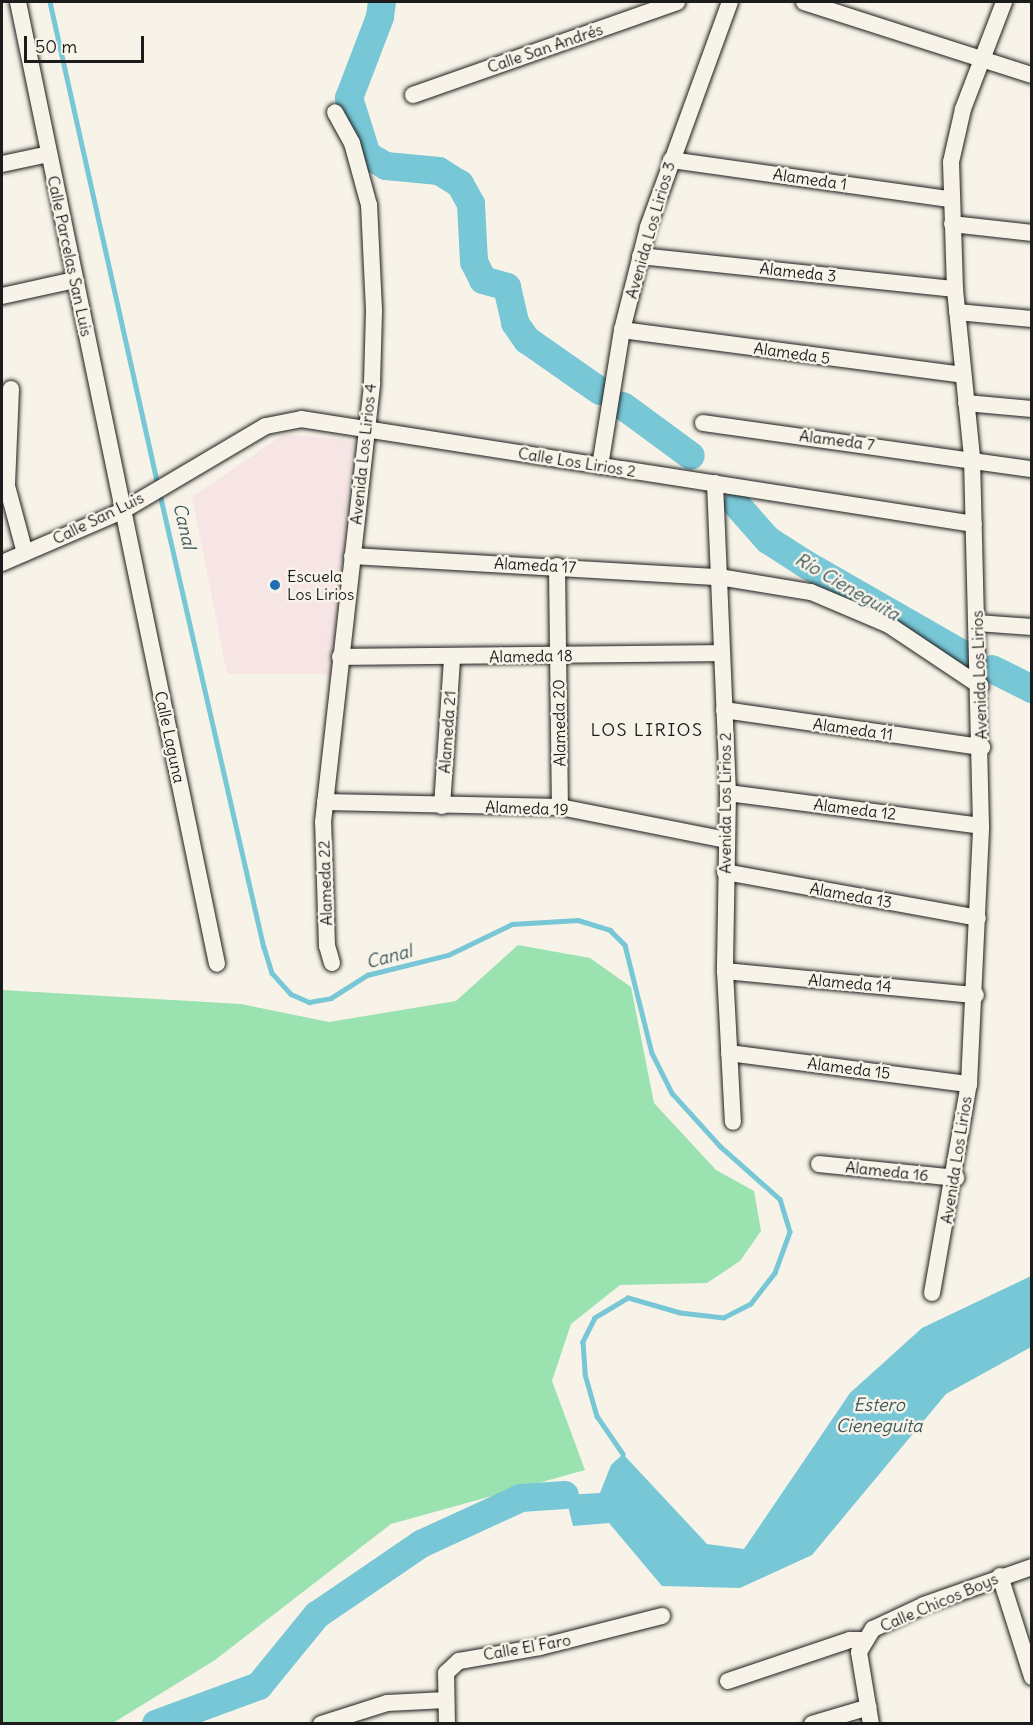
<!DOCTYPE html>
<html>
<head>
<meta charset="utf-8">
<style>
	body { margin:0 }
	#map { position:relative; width:1033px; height:1725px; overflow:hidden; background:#f7f3e8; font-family:Delius,sans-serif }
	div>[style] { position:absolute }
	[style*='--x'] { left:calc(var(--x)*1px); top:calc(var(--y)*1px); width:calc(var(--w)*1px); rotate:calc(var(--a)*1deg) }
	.built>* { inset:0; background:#f7e5e6 }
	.green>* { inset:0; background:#9ae2af }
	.water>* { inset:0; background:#78c7d6 }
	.stream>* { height:4.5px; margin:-2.25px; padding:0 2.25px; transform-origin:2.25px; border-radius:2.25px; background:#78c7d6 }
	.river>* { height:28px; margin:-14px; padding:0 14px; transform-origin:14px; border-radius:14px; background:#78c7d6 }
	.roads { filter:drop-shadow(0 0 2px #1c1c1c) drop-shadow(0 0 2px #1c1c1c) }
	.minor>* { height:16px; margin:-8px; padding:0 8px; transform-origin:8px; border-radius:8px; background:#f7f3e8 }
	.dots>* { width:16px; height:16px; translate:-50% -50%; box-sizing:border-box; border:3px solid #f7f3e8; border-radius:50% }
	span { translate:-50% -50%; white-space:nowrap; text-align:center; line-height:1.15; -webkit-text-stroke:5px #f7f3e8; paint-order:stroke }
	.street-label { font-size:16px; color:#1c1c1c }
	.poi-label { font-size:16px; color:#1c1c1c }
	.left { translate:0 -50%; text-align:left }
	.water-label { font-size:18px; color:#3c585d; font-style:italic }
	.neighbourhood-label { font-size:18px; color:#1c1c1c; letter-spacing:1.5px }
	.frame { position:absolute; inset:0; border:3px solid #1c1c1c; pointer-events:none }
	.scale { position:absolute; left:24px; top:36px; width:120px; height:27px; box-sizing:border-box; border:3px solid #1c1c1c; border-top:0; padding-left:8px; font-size:18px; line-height:21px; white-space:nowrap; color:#1c1c1c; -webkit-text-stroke:4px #f7f3e8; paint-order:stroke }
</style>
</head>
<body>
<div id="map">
	<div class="built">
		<div style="clip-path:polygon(284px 434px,353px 441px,331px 674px,227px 674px,192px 497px)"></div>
	</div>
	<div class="green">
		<div style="clip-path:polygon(518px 945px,590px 958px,631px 987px,654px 1103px,716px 1170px,754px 1191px,761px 1231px,740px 1261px,707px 1283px,620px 1285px,571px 1324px,552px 1381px,585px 1470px,391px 1524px,215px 1660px,113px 1723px,2px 1723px,2px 990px,241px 1004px,329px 1022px,456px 1001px)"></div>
	</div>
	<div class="water">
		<div style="clip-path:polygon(1031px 1276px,1031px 1347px,946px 1394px,812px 1555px,740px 1588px,662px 1586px,609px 1523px,573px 1526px,565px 1495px,600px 1493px,611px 1465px,623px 1454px,707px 1544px,744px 1549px,850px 1393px,922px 1328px)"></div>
	</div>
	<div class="stream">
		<div style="--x:50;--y:2;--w:495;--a:77.4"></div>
		<div style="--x:160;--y:494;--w:465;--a:77.1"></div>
		<div style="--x:264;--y:947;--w:27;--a:73"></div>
		<div style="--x:272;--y:973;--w:28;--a:48"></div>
		<div style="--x:291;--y:994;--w:20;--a:24"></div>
		<div style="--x:309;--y:1002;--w:22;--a:-10"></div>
		<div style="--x:331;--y:998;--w:43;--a:-32.6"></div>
		<div style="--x:367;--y:975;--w:83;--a:-13.9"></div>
		<div style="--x:448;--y:955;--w:71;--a:-25.8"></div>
		<div style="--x:512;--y:924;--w:66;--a:-3.5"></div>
		<div style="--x:578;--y:920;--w:34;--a:17"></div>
		<div style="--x:610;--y:930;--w:21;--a:45"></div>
		<div style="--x:625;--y:945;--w:111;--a:76"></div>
		<div style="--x:652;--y:1053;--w:45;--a:63.4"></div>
		<div style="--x:672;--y:1093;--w:72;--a:47.8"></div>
		<div style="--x:720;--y:1146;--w:80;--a:41.5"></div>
		<div style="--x:780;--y:1199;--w:34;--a:73"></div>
		<div style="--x:790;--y:1232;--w:44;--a:110.1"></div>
		<div style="--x:775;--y:1273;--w:39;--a:128"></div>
		<div style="--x:751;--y:1304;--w:30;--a:153"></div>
		<div style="--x:724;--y:1318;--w:44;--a:-173.5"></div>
		<div style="--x:680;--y:1313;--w:54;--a:-163.9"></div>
		<div style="--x:628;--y:1298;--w:39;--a:149"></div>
		<div style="--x:595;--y:1318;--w:27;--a:117"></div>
		<div style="--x:583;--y:1342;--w:32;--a:86"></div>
		<div style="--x:585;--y:1374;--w:44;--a:74.1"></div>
		<div style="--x:597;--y:1416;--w:46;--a:55.6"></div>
	</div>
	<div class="river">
		<div style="--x:382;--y:2;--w:15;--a:98"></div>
		<div style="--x:380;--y:17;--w:87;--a:110.9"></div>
		<div style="--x:349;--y:98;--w:60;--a:72.5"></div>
		<div style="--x:367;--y:155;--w:22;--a:30"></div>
		<div style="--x:386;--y:166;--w:53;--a:5.4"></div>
		<div style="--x:439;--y:171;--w:25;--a:32"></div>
		<div style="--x:460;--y:184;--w:23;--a:61"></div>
		<div style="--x:471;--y:204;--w:58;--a:87"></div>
		<div style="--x:474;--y:262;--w:20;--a:63"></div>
		<div style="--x:483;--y:280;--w:25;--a:16"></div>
		<div style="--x:507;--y:287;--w:37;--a:77"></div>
		<div style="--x:515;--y:323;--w:21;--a:55"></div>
		<div style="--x:527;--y:340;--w:89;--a:34.9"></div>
		<div style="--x:623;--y:406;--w:84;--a:36.3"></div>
		<div style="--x:737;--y:505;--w:47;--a:48.5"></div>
		<div style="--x:768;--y:540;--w:46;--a:32.7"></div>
		<div style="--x:807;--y:565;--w:183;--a:29.8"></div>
		<div style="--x:992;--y:669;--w:45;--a:26.6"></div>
		<div style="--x:156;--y:1724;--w:110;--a:-20.3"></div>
		<div style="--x:259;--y:1686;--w:92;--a:-50.8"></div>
		<div style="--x:317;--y:1615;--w:126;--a:-34.3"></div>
		<div style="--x:421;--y:1544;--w:110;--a:-24.7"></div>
		<div style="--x:521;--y:1498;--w:44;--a:-3.9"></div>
	</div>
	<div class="roads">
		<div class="minor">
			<div style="--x:18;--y:2;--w:982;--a:78.31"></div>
			<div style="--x:804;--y:2;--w:239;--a:17.8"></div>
			<div style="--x:413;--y:95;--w:280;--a:-19.4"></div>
			<div style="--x:671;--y:160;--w:282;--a:8"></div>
			<div style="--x:2;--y:164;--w:48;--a:-12"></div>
			<div style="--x:952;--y:224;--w:81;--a:6.4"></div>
			<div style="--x:640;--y:256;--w:317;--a:6"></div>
			<div style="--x:2;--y:296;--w:75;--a:-12.4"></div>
			<div style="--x:957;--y:312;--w:75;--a:5.3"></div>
			<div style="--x:622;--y:330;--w:344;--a:7.5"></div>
			<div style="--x:11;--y:389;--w:97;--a:92.4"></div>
			<div style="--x:7;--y:486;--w:69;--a:75"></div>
			<div style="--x:966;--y:403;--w:66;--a:5.2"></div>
			<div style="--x:703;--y:423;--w:332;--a:8"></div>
			<div style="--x:600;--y:466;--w:138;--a:-80.8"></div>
			<div style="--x:622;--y:330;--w:106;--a:-75.8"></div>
			<div style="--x:648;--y:227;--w:239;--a:-70"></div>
			<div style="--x:715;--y:483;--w:310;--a:87.6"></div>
			<div style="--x:728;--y:793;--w:178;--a:91"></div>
			<div style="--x:725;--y:971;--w:151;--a:87"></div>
			<div style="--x:352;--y:556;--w:368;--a:3.3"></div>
			<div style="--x:719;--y:577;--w:93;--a:9.3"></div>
			<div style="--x:811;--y:592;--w:85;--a:22.9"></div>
			<div style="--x:889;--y:625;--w:110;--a:33.8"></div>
			<div style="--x:2;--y:563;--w:131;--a:-23.4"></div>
			<div style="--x:122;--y:511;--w:167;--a:-30.6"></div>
			<div style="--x:266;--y:426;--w:36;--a:-11"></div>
			<div style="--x:301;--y:419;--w:681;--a:8.87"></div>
			<div style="--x:557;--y:566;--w:241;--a:89.3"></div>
			<div style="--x:977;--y:623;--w:55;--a:4.2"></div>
			<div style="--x:340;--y:657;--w:382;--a:-0.6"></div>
			<div style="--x:724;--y:710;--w:261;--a:8.2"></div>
			<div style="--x:728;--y:793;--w:255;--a:7.4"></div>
			<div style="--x:325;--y:802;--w:235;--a:1.2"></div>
			<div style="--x:560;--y:807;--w:169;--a:11.2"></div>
			<div style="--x:442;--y:806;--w:148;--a:-86.1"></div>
			<div style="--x:725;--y:872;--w:257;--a:10.3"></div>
			<div style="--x:332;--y:963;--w:18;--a:-106"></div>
			<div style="--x:327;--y:946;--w:124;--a:-91.8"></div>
			<div style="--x:323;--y:822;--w:442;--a:-83.6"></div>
			<div style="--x:372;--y:383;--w:73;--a:-88.4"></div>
			<div style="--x:374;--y:310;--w:105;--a:-92.7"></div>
			<div style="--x:369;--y:205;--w:64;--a:-105.3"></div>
			<div style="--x:352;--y:143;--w:35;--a:-119"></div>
			<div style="--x:725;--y:971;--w:252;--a:5.5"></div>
			<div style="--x:729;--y:1053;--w:242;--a:7.4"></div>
			<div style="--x:819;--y:1164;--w:138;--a:5.8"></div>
			<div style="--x:932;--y:1293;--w:212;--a:-80"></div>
			<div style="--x:969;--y:1084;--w:258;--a:-87.3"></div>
			<div style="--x:981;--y:826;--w:369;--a:-91.4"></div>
			<div style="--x:972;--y:457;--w:169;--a:-95.8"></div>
			<div style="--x:955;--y:289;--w:127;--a:-91.8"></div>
			<div style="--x:951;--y:162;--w:54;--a:-77.2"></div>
			<div style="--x:963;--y:109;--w:115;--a:-69"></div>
			<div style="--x:1000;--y:1576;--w:106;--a:72.4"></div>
			<div style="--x:728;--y:1681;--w:129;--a:-18.6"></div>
			<div style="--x:850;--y:1640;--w:13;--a:0"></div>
			<div style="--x:321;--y:1724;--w:69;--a:-17.7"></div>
			<div style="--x:387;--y:1703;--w:59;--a:-2.9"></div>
			<div style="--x:447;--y:1724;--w:51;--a:-91.1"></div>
			<div style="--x:446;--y:1673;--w:18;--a:-43"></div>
			<div style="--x:459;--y:1661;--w:82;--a:-9.8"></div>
			<div style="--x:540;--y:1647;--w:126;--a:-14.3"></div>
			<div style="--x:812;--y:1724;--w:59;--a:-16.6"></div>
			<div style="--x:871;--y:1724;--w:73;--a:-99.5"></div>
			<div style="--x:859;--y:1652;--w:27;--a:-59"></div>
			<div style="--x:873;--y:1629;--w:56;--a:-25.2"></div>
			<div style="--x:924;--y:1605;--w:114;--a:-19.4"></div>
		</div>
	</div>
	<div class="dots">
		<div style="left:275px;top:585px;background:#1f6fb2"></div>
	</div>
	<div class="street-label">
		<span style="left:545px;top:48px;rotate:-19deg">Calle San Andrés</span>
		<span style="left:810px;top:179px;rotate:8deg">Alameda 1</span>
		<span style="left:650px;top:230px;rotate:-74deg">Avenida Los Lirios 3</span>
		<span style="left:70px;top:256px;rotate:78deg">Calle Parcelas San Luis</span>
		<span style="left:798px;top:272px;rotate:6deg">Alameda 3</span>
		<span style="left:792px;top:353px;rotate:8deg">Alameda 5</span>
		<span style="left:837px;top:440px;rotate:7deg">Alameda 7</span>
		<span style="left:363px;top:454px;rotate:-84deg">Avenida Los Lirios 4</span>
		<span style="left:577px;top:462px;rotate:9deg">Calle Los Lirios 2</span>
		<span style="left:98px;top:518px;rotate:-26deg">Calle San Luis</span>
		<span style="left:535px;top:565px;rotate:3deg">Alameda 17</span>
		<span style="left:531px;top:656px;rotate:-1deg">Alameda 18</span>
		<span style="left:979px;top:675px;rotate:-92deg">Avenida Los Lirios</span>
		<span style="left:559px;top:723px;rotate:-91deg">Alameda 20</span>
		<span style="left:853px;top:729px;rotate:8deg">Alameda 11</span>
		<span style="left:447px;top:732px;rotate:-86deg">Alameda 21</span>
		<span style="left:170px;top:737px;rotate:78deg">Calle Laguna</span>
		<span style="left:725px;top:803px;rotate:-90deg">Avenida Los Lirios 2</span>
		<span style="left:527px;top:808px;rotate:2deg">Alameda 19</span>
		<span style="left:855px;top:809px;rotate:7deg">Alameda 12</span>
		<span style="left:325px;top:883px;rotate:-92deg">Alameda 22</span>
		<span style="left:851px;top:895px;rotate:10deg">Alameda 13</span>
		<span style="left:850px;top:983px;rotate:5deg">Alameda 14</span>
		<span style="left:849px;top:1068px;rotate:7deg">Alameda 15</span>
		<span style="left:956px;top:1160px;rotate:-81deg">Avenida Los Lirios</span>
		<span style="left:887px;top:1171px;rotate:6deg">Alameda 16</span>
		<span style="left:939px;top:1602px;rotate:-23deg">Calle Chicos Boys</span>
		<span style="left:527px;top:1647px;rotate:-10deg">Calle El Faro</span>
	</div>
	<div class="poi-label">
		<span class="left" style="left:287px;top:585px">Escuela<br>Los Lirios</span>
	</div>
	<div class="water-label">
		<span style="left:184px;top:526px;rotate:77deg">Canal</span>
		<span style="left:847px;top:587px;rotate:30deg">Río Cieneguita</span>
		<span style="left:389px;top:957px;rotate:-15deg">Canal</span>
		<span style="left:879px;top:1416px">Estero<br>Cieneguita</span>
	</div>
	<div class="neighbourhood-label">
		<span style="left:647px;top:730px">LOS LIRIOS</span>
	</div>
	<div class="frame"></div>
	<div class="scale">50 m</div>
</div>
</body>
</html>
